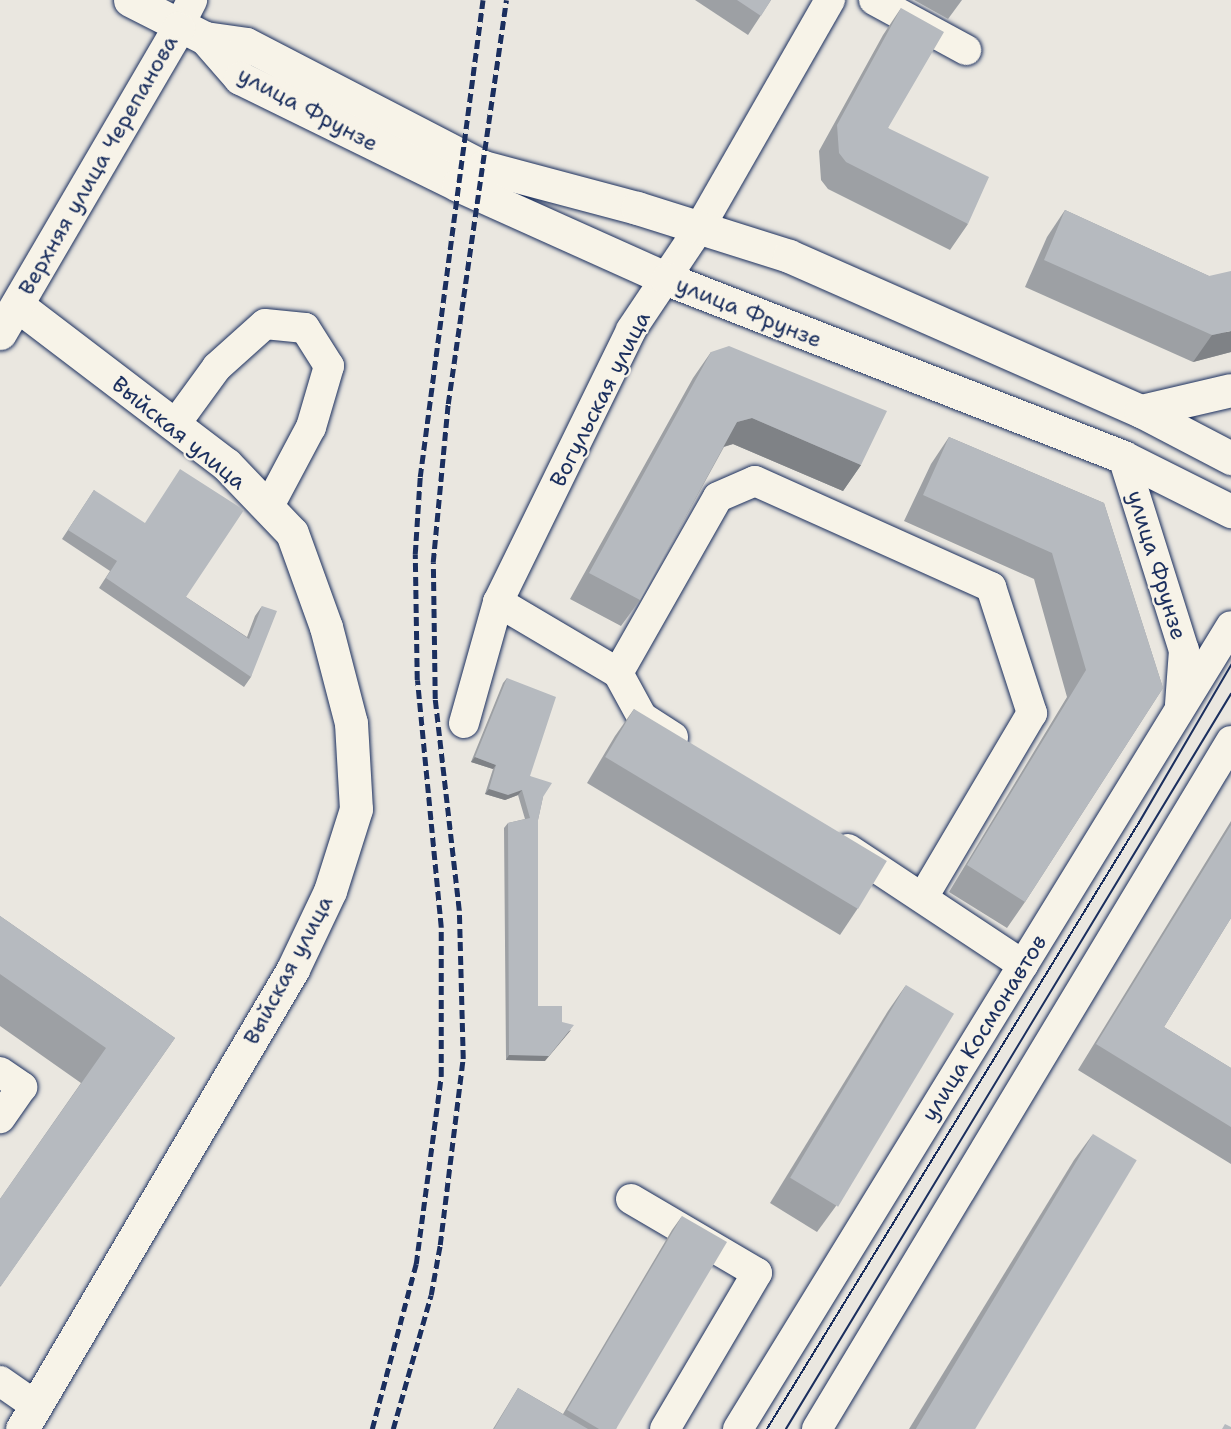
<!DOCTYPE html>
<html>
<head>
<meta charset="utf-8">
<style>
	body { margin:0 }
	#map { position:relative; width:1231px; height:1429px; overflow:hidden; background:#eae7e0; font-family:"Shantell Sans",sans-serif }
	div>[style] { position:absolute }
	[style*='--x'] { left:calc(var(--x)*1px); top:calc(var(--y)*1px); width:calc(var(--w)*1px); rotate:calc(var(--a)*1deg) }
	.roads { filter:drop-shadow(0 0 2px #1b2f5e) drop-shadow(0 0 2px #1b2f5e) }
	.minor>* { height:30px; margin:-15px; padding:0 15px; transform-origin:15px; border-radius:15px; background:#f7f3e8 }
	.major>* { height:33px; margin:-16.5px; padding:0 16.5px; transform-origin:16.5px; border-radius:16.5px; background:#f7f3e8 }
	.tram>* { height:1.5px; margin:-0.75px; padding:0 0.75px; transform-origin:0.75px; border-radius:0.75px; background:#1b2f5e }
	.rail>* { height:4.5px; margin-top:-2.25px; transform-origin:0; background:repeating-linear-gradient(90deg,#1b2f5e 0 9px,transparent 0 13.5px) }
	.wall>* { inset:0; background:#9da0a4 }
	.shaded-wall>* { inset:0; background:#7f8286 }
	.building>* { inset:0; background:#b6babf; transform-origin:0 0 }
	span { translate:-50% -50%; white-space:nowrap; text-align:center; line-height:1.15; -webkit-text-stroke:4.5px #f7f3e8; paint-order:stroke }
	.street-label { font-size:22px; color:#1b2f5e }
</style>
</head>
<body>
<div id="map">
	<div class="roads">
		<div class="minor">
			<div style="--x:874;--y:0;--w:105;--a:28.5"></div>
			<div style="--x:178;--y:28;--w:31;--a:-63"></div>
			<div style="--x:174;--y:426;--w:73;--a:-53.9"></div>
			<div style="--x:217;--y:367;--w:64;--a:-41.9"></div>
			<div style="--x:265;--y:324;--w:40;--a:5.7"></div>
			<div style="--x:305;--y:328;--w:45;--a:57.7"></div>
			<div style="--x:329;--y:366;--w:64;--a:106.4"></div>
			<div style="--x:311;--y:427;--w:92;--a:118"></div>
			<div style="--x:1123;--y:457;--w:202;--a:72.5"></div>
			<div style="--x:1184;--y:650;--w:55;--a:94.2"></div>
			<div style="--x:498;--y:602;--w:139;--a:30.6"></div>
			<div style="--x:618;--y:673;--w:50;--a:61.4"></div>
			<div style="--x:642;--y:717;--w:37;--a:33"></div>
			<div style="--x:618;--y:673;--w:202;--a:-60.4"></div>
			<div style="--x:718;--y:497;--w:40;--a:-23.4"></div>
			<div style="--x:755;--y:481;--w:259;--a:24.2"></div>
			<div style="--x:991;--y:587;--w:133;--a:72"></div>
			<div style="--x:1032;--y:713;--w:214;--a:120.6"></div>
			<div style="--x:464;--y:723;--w:126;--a:-74.3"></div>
			<div style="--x:498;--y:602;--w:303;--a:-63.9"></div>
			<div style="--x:631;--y:330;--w:124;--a:-56.2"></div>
			<div style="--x:700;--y:227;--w:262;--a:-60.2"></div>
			<div style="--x:848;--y:849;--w:210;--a:33.5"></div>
			<div style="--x:0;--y:1072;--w:27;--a:34"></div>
			<div style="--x:22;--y:1087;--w:38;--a:125"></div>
			<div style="--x:631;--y:1199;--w:146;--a:30.4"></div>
			<div style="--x:757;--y:1273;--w:181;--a:120.5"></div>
			<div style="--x:0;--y:1381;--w:44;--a:34.8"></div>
			<div style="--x:738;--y:1429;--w:942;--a:-58.45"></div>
			<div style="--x:817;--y:1429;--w:803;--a:-58.96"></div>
		</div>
		<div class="major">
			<div style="--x:130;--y:0;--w:84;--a:26.9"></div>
			<div style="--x:205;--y:38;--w:41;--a:8.3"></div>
			<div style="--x:246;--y:44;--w:267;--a:27.4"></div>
			<div style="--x:483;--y:167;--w:159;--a:14.9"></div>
			<div style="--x:637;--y:208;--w:159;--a:17.5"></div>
			<div style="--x:789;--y:256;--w:385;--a:23.8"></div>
			<div style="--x:1141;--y:411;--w:102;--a:27.6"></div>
			<div style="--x:205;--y:38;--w:53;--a:48.8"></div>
			<div style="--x:240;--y:78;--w:243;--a:26.1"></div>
			<div style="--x:458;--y:185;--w:229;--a:24.2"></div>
			<div style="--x:667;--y:279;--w:490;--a:21.3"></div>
			<div style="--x:1123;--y:457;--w:121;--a:26.6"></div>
			<div style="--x:17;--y:305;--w:263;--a:37.3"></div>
			<div style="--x:226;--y:464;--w:95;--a:46.3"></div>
			<div style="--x:292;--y:533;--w:100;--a:70.1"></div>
			<div style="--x:326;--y:627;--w:99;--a:75.4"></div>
			<div style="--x:351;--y:723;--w:86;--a:86.7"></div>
			<div style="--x:356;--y:809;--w:86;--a:107.6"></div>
			<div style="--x:330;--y:891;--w:86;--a:115.4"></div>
			<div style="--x:293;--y:969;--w:534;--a:120.5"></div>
			<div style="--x:0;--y:333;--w:353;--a:-59.7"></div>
			<div style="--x:1141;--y:411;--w:92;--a:-13.1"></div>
		</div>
	</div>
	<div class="tram">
		<div style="--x:767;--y:1429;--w:713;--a:-58.47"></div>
		<div style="--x:1140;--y:821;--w:181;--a:-59.7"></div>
		<div style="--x:786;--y:1429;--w:859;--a:-58.81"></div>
	</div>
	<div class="rail">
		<div style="--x:372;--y:1429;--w:171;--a:-75.1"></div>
		<div style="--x:416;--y:1264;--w:190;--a:-82.4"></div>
		<div style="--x:441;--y:1076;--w:149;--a:-90"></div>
		<div style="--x:441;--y:927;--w:248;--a:-95.5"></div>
		<div style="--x:417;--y:680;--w:126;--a:-90.9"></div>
		<div style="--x:415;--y:554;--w:77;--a:-86.3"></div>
		<div style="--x:420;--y:477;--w:481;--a:-82.5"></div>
		<div style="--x:393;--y:1429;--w:139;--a:-74.2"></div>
		<div style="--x:431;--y:1295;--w:51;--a:-79.8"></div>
		<div style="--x:440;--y:1245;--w:187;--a:-83"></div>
		<div style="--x:463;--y:1059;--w:149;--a:-91.5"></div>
		<div style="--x:459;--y:910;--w:212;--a:-96.5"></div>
		<div style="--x:435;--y:699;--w:137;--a:-90.8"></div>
		<div style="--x:433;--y:562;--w:159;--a:-84.6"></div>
		<div style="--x:448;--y:404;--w:408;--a:-81.8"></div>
	</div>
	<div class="wall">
		<div style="clip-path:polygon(695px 0,771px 0,748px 35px)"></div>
		<div style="clip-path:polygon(914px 0,962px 0,948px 19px)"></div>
		<div style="clip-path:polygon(901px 8px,888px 128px,968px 224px,950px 250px,828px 189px,821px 180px,819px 151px,883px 35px)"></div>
		<div style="clip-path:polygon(1065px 210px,1209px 276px,1231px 352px,1193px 362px,1025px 287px,1047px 237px)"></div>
		<div style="clip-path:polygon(711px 352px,861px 465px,843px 491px,733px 444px,724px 447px,640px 600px,621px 626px,570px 599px,693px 378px)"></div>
		<div style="clip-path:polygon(949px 437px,1104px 503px,1163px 688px,1025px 902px,1007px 928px,949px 892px,1067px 697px,1034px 579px,904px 521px,931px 464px)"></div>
		<div style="clip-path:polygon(94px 490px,186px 597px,247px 637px,255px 616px,262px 606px,251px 677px,244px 687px,99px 588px,110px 571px,62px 539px)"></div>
		<div style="clip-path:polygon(507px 678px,530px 776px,543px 797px,538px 820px,538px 1006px,545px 1061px,506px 1060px,504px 828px,508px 823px,525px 819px,518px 795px,505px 800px,485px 794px,493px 769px,471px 762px,503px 683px)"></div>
		<div style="clip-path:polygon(634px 709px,858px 908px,840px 935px,587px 783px,615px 736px)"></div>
		<div style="clip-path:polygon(1231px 821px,1231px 918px,1164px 1027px,1231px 1068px,1231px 1164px,1078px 1070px)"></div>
		<div style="clip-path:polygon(0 916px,175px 1038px,0 1287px,0 1199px,81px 1083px,0 1026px)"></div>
		<div style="clip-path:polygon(906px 985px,836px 1206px,817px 1232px,770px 1203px,888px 1011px)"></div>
		<div style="clip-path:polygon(1093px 1134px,972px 1429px,909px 1429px,1074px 1160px)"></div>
		<div style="clip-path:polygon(682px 1216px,616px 1429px,493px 1429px,518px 1388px,563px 1414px,672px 1230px)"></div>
	</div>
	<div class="shaded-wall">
		<div style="clip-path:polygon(1231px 331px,1231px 352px,1193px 362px,1212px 335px)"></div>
		<div style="clip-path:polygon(752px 418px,861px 465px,843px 491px,733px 444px,719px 448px,737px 422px)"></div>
		<div style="clip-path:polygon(475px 757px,496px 765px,493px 769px,471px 762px)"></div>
		<div style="clip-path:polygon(489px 789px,522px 790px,518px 795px,505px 800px,485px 794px)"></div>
		<div style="clip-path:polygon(571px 1030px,545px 1061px,506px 1060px,509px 1055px)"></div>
	</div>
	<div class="building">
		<div style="clip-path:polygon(737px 0,771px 0,761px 16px)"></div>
		<div style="clip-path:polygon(901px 8px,944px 32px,888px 128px,989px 177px,968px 224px,846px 162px,839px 153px,837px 125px)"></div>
		<div style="clip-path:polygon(1065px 210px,1209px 276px,1231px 271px,1231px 331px,1212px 335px,1044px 260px)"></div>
		<div style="clip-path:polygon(729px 346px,887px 411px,861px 465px,752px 418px,737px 422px,640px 600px,589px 573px,711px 352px)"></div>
		<div style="clip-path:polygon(949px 437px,1104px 503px,1163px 688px,1025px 902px,967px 865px,1086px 670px,1052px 553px,923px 495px)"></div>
		<div style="clip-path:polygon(180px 469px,244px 510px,186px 597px,249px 639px,262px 606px,277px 611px,251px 677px,106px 578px,117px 561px,68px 530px,94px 490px,145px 523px)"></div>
		<div style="clip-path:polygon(507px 678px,556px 697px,530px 776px,552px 783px,543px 797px,538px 820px,538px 1006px,562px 1006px,562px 1022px,574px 1025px,549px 1056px,509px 1055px,508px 823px,530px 818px,522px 790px,508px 795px,489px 789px,496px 765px,475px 757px)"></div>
		<div style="left:634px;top:709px;width:295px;height:56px;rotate:31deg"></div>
		<div style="clip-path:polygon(1231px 825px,1231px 918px,1164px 1027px,1231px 1068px,1231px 1127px,1096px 1044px)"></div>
		<div style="clip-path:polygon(0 916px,175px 1038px,1px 1286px,0 1285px,0 1199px,106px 1048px,0 974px)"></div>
		<div style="left:906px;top:985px;width:56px;height:225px;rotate:31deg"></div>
		<div style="left:1093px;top:1134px;width:51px;height:347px;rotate:31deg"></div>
		<div style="clip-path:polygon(682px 1216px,727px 1242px,616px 1429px,599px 1429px,567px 1410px)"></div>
		<div style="clip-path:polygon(518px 1388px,588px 1429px,494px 1429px)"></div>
		<div style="clip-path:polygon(1225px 1424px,1231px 1427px,1231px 1429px,1222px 1429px)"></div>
	</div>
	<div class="street-label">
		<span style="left:308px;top:109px;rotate:28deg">улица Фрунзе</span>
		<span style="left:98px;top:165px;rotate:-60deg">Верхняя улица Черепанова</span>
		<span style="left:749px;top:312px;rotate:22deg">улица Фрунзе</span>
		<span style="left:600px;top:399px;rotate:-63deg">Вогульская улица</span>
		<span style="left:179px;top:433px;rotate:39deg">Выйская улица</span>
		<span style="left:1157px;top:565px;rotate:73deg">улица Фрунзе</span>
		<span style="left:288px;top:970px;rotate:-62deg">Выйская улица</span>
		<span style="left:984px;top:1028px;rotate:-58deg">улица Космонавтов</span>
	</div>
</div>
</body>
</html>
